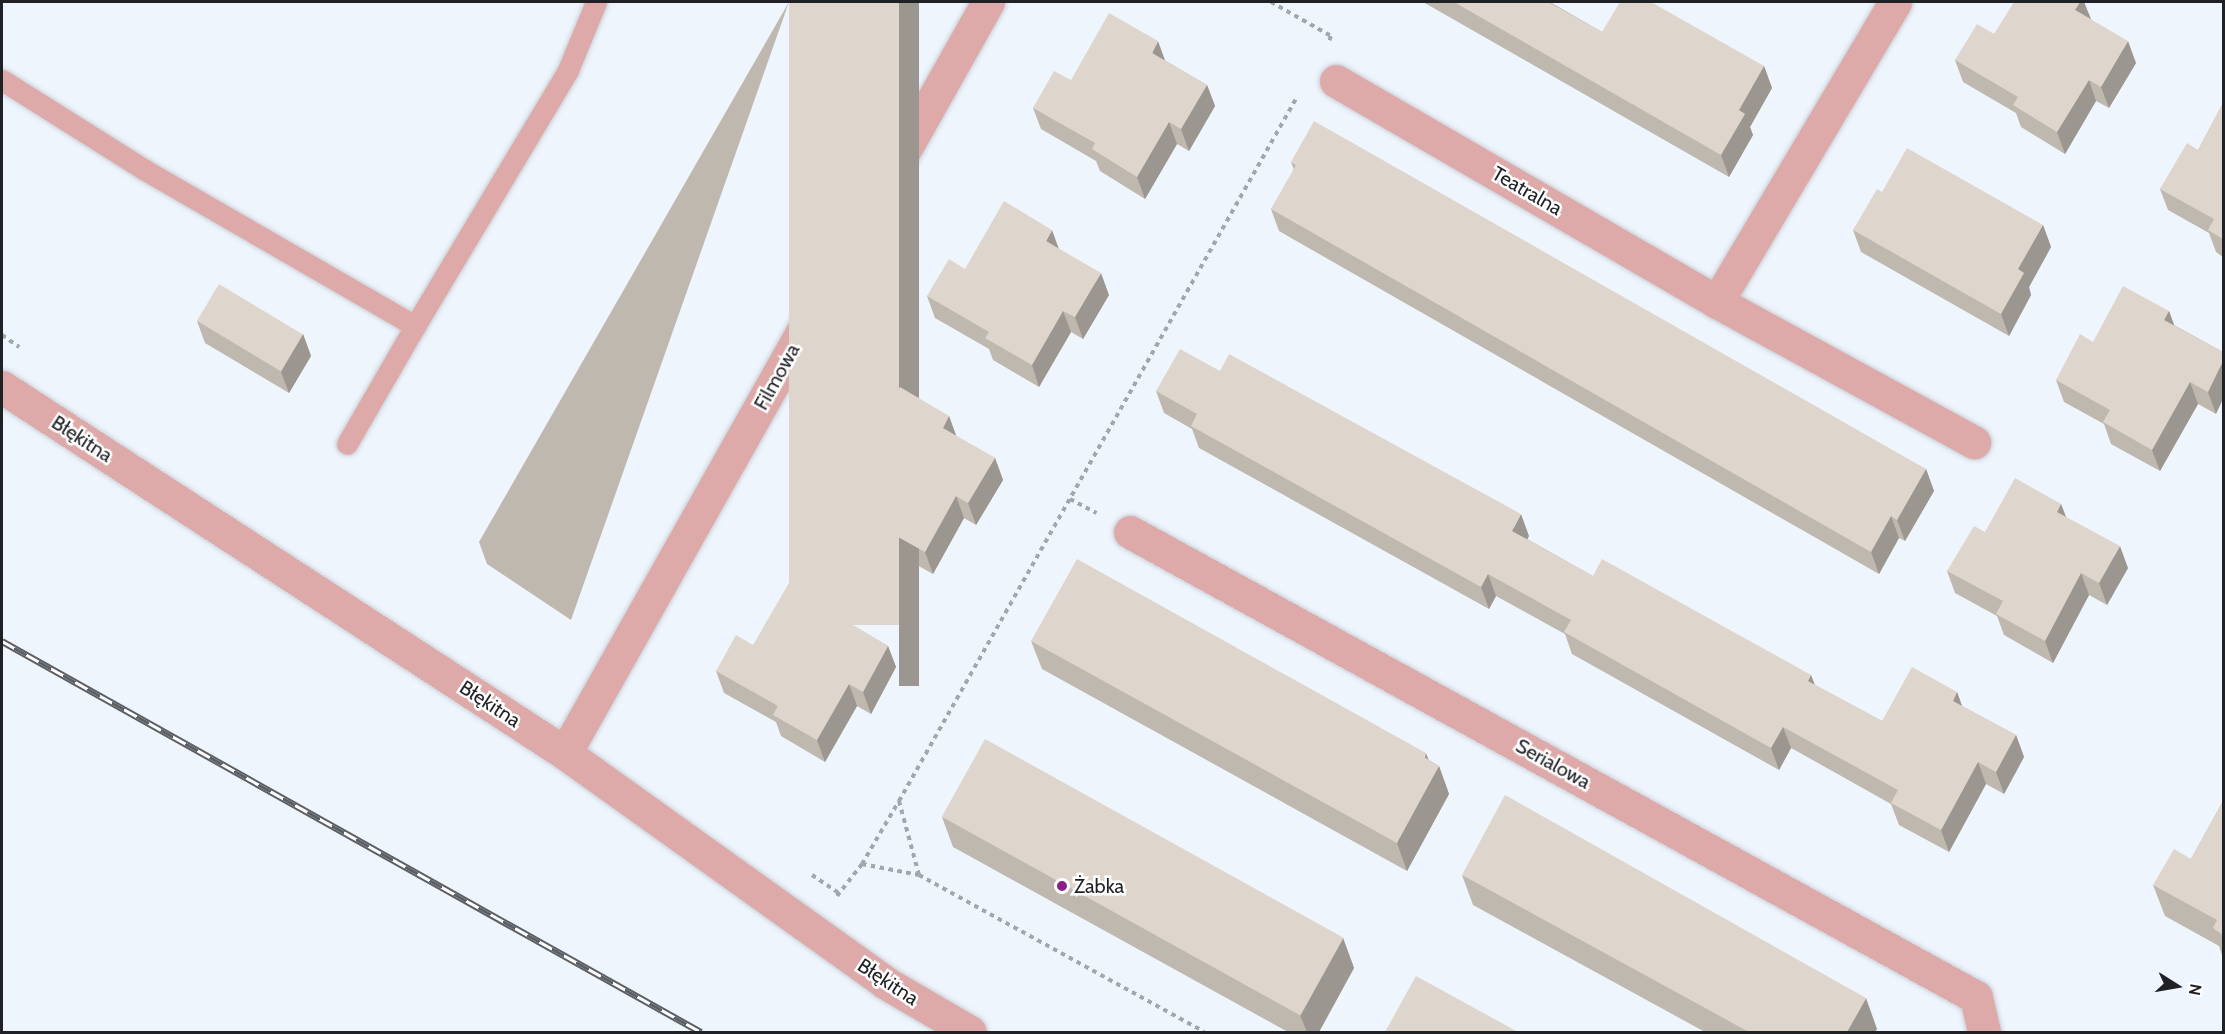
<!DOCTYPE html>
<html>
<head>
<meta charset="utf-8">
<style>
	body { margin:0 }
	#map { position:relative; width:2225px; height:1034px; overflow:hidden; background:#eff5fd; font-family:Cabin,sans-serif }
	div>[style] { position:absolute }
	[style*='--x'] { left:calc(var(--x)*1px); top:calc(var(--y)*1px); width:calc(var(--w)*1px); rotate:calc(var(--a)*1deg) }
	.path>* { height:4px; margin-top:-2px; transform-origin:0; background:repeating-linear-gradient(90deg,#a2a7ad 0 4.5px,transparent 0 9px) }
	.roads { filter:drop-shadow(0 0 2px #cacfd6) drop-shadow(0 0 2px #cacfd6) }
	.lane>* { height:21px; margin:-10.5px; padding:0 10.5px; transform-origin:10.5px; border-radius:10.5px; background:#dea9a9 }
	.street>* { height:33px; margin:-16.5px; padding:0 16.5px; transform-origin:16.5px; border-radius:16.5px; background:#dea9a9 }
	.rail>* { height:7px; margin-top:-3.5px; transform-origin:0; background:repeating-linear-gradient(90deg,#fff 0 14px,#5c5f64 0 28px); box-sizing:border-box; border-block:2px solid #5c5f64 }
	.wall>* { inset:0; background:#bfb8af }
	.shaded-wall>* { inset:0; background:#9b968f; transform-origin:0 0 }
	.building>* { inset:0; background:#ded6cc; transform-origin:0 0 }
	.dots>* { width:16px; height:16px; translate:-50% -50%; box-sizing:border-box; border:3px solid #fff; border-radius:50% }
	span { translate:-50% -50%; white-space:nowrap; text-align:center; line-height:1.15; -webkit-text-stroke:5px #fff; paint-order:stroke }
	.street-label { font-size:20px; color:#1f2125 }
	.poi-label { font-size:20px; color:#1f2125 }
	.left { translate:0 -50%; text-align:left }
	.frame { position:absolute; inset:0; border:3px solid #1f2125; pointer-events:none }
	.north { position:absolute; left:2147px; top:956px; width:60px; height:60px; -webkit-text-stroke:4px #fff; paint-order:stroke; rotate:101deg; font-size:16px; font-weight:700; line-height:24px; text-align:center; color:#1f2125 }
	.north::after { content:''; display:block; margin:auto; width:21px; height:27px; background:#1f2125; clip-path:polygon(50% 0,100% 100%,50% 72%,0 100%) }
</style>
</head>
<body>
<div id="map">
	<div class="path">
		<div style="--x:1271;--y:2;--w:69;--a:29.5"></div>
		<div style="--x:1331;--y:36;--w:5;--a:112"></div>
		<div style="--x:2;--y:335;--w:21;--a:35"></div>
		<div style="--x:1070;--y:499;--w:30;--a:28"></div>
		<div style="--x:899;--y:801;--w:77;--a:74.9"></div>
		<div style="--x:862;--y:864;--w:58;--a:10.9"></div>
		<div style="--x:919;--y:875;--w:325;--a:28.8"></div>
		<div style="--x:812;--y:875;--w:32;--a:34"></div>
		<div style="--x:837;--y:896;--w:41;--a:-52"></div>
		<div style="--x:862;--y:864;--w:73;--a:-59.6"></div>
		<div style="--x:899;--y:801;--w:809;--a:-60.52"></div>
	</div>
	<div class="roads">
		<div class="lane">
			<div style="--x:2;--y:80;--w:169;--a:32.2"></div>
			<div style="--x:145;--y:170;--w:312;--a:30"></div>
			<div style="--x:415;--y:326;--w:136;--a:120"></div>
			<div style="--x:415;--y:326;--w:298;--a:-59.1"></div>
			<div style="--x:568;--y:70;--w:74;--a:-67.6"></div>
		</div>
		<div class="street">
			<div style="--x:1336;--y:81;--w:440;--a:30.1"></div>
			<div style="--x:1717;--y:302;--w:293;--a:28.6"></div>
			<div style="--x:1717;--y:302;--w:349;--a:-59.3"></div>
			<div style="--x:2;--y:387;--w:672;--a:33.03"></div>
			<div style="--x:565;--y:753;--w:395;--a:35.6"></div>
			<div style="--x:886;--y:983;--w:97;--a:30.3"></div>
			<div style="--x:1130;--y:532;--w:965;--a:28.8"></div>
			<div style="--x:1976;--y:997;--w:36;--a:77"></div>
			<div style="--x:565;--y:753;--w:862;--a:-60.61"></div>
		</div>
	</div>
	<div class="rail">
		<div style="--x:2;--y:641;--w:801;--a:29.22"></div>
	</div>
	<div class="wall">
		<div style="clip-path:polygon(789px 2px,571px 620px,487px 564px,479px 542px)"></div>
		<div style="clip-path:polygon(1423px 2px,1550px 2px,1602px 32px,1764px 66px,1772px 88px,1750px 127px,1753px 135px,1729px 177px)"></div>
		<div style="clip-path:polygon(2084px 2px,2090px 18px,2136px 63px,2109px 108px,2096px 101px,2065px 154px,2021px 127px,2016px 113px,1963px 82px,1955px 60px,1994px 34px)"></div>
		<div style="clip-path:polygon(1166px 61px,1207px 85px,1215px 106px,1189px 151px,1177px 144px,1145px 199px,1100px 171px,1096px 161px,1041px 129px,1033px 108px,1071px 80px)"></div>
		<div style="clip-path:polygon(2223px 103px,2223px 257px,2216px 252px,2209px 233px,2168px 210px,2160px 189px,2198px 150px)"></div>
		<div style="clip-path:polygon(1291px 162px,1926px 469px,1934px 491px,1905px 541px,1899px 538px,1879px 574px,1279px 231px,1271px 209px,1294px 170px)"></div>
		<div style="clip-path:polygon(1882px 192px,2043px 225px,2051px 247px,2029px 287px,2031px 295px,2009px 336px,1861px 252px,1853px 230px)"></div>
		<div style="clip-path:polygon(1059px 249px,1109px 295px,1083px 339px,1071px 332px,1039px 387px,993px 360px,989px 349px,935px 318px,927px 296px,965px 269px)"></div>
		<div style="clip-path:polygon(2169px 311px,2174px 325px,2223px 352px,2216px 414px,2198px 404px,2160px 471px,2111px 444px,2104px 424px,2064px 402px,2056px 380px,2093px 342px)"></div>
		<div style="clip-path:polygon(197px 321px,303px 334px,311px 356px,289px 393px,205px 343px)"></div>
		<div style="clip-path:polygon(1220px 371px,1529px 536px,1527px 539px,1593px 576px,1811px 675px,1815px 685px,1882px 721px,1957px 692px,1962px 706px,2016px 735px,2024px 757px,2004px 794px,1986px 784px,1949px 852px,1899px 825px,1891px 804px,1791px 748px,1779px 770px,1572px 654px,1565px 634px,1496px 596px,1489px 609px,1199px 448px,1192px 429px,1164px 413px,1156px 391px)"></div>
		<div style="clip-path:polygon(949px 416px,956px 436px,995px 458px,1003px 480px,976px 525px,964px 518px,933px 574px,888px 549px,882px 533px,831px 504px,823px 483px,860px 457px)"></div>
		<div style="clip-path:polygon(2061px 504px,2066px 517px,2128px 568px,2107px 605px,2089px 595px,2053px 663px,2004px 635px,1997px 616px,1955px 593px,1947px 571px,1985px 532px)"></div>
		<div style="clip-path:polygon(849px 623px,888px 646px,896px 667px,871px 714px,857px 706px,825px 762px,781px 736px,776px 722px,724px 693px,716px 671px,753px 645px)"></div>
		<div style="clip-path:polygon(1031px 641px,1429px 760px,1439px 766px,1449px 794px,1407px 871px,1042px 669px)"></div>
		<div style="clip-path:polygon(2223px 801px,2223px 958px,2219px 946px,2165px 916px,2153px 885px,2191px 859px)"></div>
		<div style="clip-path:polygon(942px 817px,1343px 938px,1354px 968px,1319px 1032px,1288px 1032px,953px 847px)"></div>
		<div style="clip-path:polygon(1462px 875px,1877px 1029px,1875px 1032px,1705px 1032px,1473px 905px)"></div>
	</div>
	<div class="shaded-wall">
		<div style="left:899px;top:2px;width:20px;height:684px"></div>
		<div style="clip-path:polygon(2080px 2px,2084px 2px,2091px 19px,2075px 10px)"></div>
		<div style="clip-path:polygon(1158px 41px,1166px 63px,1152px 53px)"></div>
		<div style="clip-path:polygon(2128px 41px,2136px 63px,2109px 108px,2101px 87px)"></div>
		<div style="clip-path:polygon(1764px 66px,1772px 88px,1750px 127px,1753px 135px,1729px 177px,1721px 155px,1739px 110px)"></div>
		<div style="clip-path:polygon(2089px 80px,2096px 101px,2065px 154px,2057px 132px)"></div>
		<div style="clip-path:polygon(1207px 85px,1215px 106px,1189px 151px,1181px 129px)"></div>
		<div style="clip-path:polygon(1169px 122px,1177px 144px,1145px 199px,1137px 177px)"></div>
		<div style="clip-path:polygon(2043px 225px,2051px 247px,2029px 287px,2031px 295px,2009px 336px,2001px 314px,2018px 269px)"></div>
		<div style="clip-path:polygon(1052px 230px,1060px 252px,1046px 241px)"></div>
		<div style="clip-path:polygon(1101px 273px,1109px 295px,1083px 339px,1075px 317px)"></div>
		<div style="clip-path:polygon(1063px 311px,1071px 332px,1039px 387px,1032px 365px)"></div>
		<div style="clip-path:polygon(2169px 311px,2177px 333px,2164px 320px)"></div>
		<div style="clip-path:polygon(303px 334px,311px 356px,289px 393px,281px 372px)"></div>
		<div style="clip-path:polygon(2223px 361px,2223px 399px,2216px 414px,2208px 392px)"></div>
		<div style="clip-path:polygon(2190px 382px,2198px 404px,2160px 471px,2152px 450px)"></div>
		<div style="clip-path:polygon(949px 416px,957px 438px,943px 428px)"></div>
		<div style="clip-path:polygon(995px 458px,1003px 480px,976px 525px,968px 503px)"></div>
		<div style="clip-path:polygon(1926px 469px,1934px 491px,1905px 541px,1897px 520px)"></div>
		<div style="clip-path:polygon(956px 496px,964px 518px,933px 574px,925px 552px)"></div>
		<div style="clip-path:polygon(2061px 504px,2069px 525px,2057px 512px)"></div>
		<div style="clip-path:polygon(1521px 514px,1529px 536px,1520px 553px,1512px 531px)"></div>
		<div style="clip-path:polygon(1891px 516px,1899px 538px,1879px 574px,1871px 552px)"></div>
		<div style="clip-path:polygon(2120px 546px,2128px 568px,2107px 605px,2099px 583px)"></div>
		<div style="clip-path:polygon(2081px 573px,2089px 595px,2053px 663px,2045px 641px)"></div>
		<div style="clip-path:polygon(1488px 574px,1496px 596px,1489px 609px,1481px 587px)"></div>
		<div style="clip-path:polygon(842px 604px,850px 626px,836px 615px)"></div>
		<div style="clip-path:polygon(888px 646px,896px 667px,871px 714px,863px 692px)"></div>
		<div style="clip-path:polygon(1811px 675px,1819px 697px,1808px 681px)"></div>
		<div style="clip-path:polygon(849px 684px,857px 706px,825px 762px,817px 740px)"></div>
		<div style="clip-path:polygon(1957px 692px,1965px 714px,1953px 701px)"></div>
		<div style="clip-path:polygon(1783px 727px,1791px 748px,1779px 770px,1771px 748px)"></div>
		<div style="clip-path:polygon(2016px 735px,2024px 757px,2004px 794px,1996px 772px)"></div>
		<div style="clip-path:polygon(1426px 753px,1434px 775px,1439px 766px,1449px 794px,1407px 871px,1397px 843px)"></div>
		<div style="clip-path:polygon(1978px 762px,1986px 784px,1949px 852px,1941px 830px)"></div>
		<div style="clip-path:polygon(1343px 938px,1354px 968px,1319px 1032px,1307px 1032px,1300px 1015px)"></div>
		<div style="clip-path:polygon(1866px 998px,1877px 1029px,1875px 1032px,1847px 1032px)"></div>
	</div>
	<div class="building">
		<div style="left:789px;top:2px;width:110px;height:623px"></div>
		<div style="clip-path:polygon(1454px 2px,1548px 2px,1602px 32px,1620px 2px,1651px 2px,1764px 66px,1739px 110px,1745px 114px,1721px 155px)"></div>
		<div style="clip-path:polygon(2014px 2px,2080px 2px,2075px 10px,2128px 41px,2101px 87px,2089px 80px,2057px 132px,2013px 105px,2018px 97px,1955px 60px,1977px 24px,1994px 34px)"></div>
		<div style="clip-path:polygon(1109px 13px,1158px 41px,1152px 53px,1207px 85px,1181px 129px,1169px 122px,1137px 177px,1092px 149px,1095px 143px,1033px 108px,1054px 71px,1071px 80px)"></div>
		<div style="clip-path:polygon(2223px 103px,2223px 239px,2208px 230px,2214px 219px,2160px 189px,2187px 143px,2198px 150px)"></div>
		<div style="clip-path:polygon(1314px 121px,1926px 469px,1897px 520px,1891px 516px,1871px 552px,1271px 209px,1296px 165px,1291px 162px)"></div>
		<div style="clip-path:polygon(1907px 148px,2043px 225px,2018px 269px,2024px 273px,2001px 314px,1853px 230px,1877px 189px,1882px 192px)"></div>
		<div style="clip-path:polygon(1004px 201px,1052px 230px,1046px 241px,1101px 273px,1075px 317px,1063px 311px,1032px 365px,985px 338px,989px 332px,927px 296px,949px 259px,965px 269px)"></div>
		<div style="left:219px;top:284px;width:98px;height:43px;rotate:31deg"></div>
		<div style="clip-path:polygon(2123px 286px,2169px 311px,2164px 320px,2223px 352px,2223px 361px,2208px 392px,2190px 382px,2152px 450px,2103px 422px,2110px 410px,2056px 380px,2080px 334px,2093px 342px)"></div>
		<div style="clip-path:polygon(1180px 349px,1220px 371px,1229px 354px,1521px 514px,1512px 531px,1593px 576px,1602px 559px,1811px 675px,1808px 681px,1882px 721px,1912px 667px,1957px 692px,1953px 701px,2016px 735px,1996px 772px,1978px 762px,1941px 830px,1891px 803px,1898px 790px,1783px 727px,1771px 748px,1564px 632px,1571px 620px,1488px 574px,1481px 587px,1191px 426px,1197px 414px,1156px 391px)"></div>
		<div style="clip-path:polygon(900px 387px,949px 416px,943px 428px,995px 458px,968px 503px,956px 496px,925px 552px,880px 527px,885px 518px,823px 483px,843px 447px,860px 457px)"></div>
		<div style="clip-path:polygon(2015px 478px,2061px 504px,2057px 512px,2120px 546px,2099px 583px,2081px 573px,2045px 641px,1996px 614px,2003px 601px,1947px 571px,1974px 526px,1985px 532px)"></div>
		<div style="clip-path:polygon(1077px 559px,1426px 753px,1424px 757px,1439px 766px,1397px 843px,1031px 641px)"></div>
		<div style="clip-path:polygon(793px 576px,842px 604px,836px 615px,888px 646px,863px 692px,849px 684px,817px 740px,773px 715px,778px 706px,716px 671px,736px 635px,753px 645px)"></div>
		<div style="left:985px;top:739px;width:410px;height:89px;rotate:29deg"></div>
		<div style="clip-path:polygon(1505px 795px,1866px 998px,1847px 1032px,1749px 1032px,1462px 875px)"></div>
		<div style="clip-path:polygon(2223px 801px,2223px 935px,2213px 928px,2217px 920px,2153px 885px,2174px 849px,2191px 859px)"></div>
		<div style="clip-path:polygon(1416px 976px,1518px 1032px,1385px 1032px)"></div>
	</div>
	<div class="dots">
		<div style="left:1062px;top:886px;background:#872087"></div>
	</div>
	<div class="street-label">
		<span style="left:1527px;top:191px;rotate:30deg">Teatralna</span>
		<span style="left:777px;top:377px;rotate:-61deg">Filmowa</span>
		<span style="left:82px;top:439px;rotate:33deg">Błękitna</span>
		<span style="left:490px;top:704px;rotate:33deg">Błękitna</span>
		<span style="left:1553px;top:764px;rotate:29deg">Serialowa</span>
		<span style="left:888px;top:982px;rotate:33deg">Błękitna</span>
	</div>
	<div class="poi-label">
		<span class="left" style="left:1074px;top:886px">Żabka</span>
	</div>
	<div class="frame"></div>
	<div class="north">N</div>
</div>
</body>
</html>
